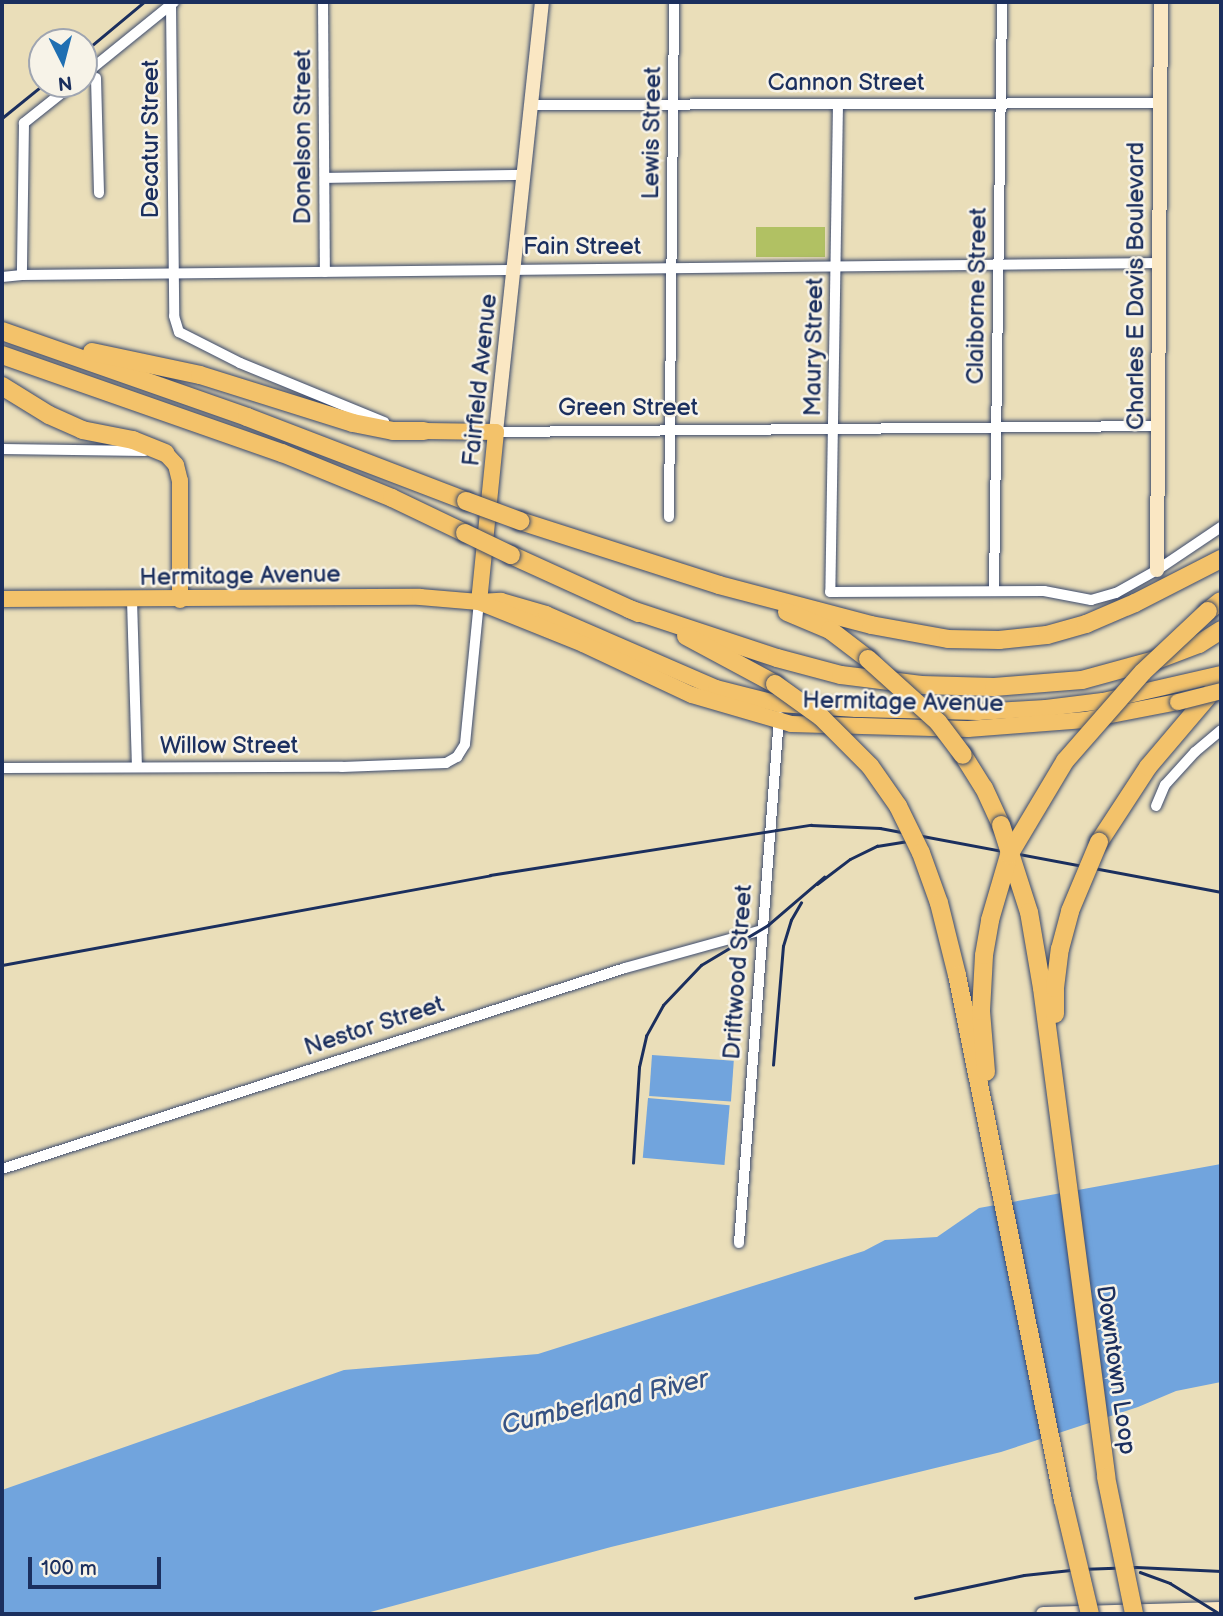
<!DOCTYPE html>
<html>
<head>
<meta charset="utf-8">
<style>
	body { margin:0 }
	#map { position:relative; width:1223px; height:1616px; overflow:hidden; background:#eadeb9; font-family:"Balsamiq Sans",sans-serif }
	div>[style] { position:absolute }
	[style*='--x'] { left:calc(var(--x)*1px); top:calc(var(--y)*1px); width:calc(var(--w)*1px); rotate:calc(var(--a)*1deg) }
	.green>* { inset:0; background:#b1c163; transform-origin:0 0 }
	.water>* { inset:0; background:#71a4dd; transform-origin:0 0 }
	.roads { filter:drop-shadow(0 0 2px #3a496c) drop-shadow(0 0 2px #3a496c) }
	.street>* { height:10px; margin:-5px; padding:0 5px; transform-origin:5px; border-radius:5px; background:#fff }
	.secondary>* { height:14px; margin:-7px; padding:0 7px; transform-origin:7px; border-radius:7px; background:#fae7c3 }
	.primary>* { height:16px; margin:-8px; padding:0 8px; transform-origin:8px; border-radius:8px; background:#f3c26a }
	.highway>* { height:18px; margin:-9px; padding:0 9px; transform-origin:9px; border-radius:9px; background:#f3c26a }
	.rail>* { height:2.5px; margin:-1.25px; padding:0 1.25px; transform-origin:1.25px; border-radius:1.25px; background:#1b2f5e }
	.bridges { filter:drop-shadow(0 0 2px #3a496c) drop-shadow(0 0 2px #3a496c) }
	.primary-bridge>* { height:16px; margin:-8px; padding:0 8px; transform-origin:8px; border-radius:8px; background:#f3c26a }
	.highway-bridge>* { height:18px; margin:-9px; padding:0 9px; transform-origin:9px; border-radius:9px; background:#f3c26a }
	span { translate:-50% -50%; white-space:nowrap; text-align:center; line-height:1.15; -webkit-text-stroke:5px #f7f3e8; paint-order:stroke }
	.street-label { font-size:24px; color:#1b2f5e }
	.water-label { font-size:26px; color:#355284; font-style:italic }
	.frame { position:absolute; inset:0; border:4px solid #1b2f5e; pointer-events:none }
	.north { position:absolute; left:28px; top:28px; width:70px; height:70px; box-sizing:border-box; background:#f7f3e8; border:2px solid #9fa5b1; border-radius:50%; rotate:174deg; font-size:19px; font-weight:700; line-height:28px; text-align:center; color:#1b2f5e }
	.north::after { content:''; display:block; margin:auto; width:24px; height:32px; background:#1f6fb2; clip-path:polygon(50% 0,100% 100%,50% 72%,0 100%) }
	.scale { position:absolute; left:28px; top:1557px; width:133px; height:32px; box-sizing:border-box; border:4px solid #1b2f5e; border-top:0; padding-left:9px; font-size:21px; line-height:24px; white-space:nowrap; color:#1b2f5e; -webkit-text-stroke:5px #f7f3e8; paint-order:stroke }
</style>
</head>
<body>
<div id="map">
	<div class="green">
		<div style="left:825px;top:227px;width:30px;height:69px;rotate:90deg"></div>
	</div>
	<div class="water">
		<div style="left:652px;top:1055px;width:82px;height:41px;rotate:4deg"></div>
		<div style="left:648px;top:1098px;width:82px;height:60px;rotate:5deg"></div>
		<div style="clip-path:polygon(1221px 1164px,1221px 1382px,1176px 1391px,1138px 1407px,1001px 1452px,611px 1547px,363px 1614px,2px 1614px,2px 1490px,344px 1370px,538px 1354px,864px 1251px,885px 1240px,937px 1237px,979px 1208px)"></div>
	</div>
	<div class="roads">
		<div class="street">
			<div style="--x:323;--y:2;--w:270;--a:89.6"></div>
			<div style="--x:171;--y:4;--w:312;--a:89.4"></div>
			<div style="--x:174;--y:316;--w:17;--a:73"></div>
			<div style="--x:179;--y:332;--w:68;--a:26.9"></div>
			<div style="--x:240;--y:363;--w:156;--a:22.3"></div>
			<div style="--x:84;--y:75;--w:116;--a:-39"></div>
			<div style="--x:96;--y:78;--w:115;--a:88.5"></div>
			<div style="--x:73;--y:84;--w:63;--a:141.5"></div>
			<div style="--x:24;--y:123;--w:152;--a:90.8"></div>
			<div style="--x:22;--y:275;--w:1138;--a:-0.6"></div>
			<div style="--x:838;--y:104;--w:488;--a:90.9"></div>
			<div style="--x:830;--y:592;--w:214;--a:-0.3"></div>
			<div style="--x:1044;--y:591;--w:48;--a:10.8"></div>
			<div style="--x:1091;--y:600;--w:26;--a:-16"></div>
			<div style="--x:1116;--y:593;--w:47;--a:-29.3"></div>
			<div style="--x:1157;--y:570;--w:77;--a:-33.9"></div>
			<div style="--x:531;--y:105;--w:629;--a:-0.18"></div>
			<div style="--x:325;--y:178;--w:198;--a:-0.9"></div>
			<div style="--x:2;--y:277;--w:20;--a:-6"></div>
			<div style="--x:496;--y:432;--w:662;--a:-0.52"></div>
			<div style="--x:2;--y:449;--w:143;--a:0.8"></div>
			<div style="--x:669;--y:517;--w:515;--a:-89.44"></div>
			<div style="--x:994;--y:591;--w:589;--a:-89.22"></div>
			<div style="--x:132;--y:600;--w:167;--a:88.3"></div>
			<div style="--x:2;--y:768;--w:340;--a:-0.2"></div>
			<div style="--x:342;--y:767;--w:104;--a:-2.2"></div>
			<div style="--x:446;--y:763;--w:13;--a:-29"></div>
			<div style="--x:457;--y:757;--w:15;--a:-58"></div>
			<div style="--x:465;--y:744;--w:143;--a:-84.4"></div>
			<div style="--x:1156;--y:806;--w:23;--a:-67"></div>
			<div style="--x:1165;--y:785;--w:45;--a:-47.7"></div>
			<div style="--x:1195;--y:752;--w:34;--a:-40"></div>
			<div style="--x:2;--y:1169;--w:655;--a:-17.88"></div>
			<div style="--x:625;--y:968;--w:142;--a:-15.5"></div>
			<div style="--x:739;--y:1243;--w:528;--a:-85.65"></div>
		</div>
		<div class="secondary">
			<div style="--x:496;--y:432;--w:432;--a:-83.9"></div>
			<div style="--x:1157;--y:570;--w:568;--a:-89.6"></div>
			<div style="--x:1043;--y:1614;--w:178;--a:-1.6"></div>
		</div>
		<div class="primary">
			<div style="--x:424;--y:431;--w:72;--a:0.8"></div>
			<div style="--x:496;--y:432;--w:171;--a:95.7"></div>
			<div style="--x:165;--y:453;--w:16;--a:47"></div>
			<div style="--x:176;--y:465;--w:16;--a:76"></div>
			<div style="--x:180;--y:481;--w:119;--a:90"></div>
			<div style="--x:2;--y:599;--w:418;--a:-0.3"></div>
			<div style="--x:420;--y:597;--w:59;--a:4.8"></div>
			<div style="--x:479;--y:602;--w:22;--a:-3"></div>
			<div style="--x:501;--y:601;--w:47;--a:16.1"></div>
			<div style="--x:546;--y:614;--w:185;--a:23.5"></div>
			<div style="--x:716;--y:688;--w:65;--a:14.3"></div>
			<div style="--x:779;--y:704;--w:77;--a:3.7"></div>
			<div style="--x:856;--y:709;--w:122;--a:1.4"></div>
			<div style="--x:978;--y:712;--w:68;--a:-3.4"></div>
			<div style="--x:1046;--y:708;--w:57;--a:-7"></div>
			<div style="--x:1103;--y:701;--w:121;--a:-12.9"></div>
			<div style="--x:479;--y:602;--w:112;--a:22"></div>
			<div style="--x:583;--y:644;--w:120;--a:25.1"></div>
			<div style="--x:692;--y:695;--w:103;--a:16.3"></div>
			<div style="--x:791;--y:724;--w:177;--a:1.6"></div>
			<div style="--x:968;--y:729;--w:117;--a:-4.4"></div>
			<div style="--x:1085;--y:720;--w:95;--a:-11"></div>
		</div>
		<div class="highway">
			<div style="--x:2;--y:331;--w:260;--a:19.3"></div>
			<div style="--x:247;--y:417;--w:235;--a:21"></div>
			<div style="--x:92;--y:352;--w:110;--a:12"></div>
			<div style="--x:200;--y:375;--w:160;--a:17.4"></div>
			<div style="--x:353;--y:423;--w:41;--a:11.3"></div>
			<div style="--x:393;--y:431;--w:31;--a:0"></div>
			<div style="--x:2;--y:355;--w:297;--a:19.3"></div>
			<div style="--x:282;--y:453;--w:119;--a:22.2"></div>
			<div style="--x:392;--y:498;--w:81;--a:25.6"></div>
			<div style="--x:2;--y:386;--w:55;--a:31.7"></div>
			<div style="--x:49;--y:415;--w:36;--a:24"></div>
			<div style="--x:82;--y:430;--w:52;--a:11.1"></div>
			<div style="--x:133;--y:440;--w:35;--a:22"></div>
			<div style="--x:520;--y:521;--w:209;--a:17.8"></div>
			<div style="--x:719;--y:585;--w:157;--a:14.7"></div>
			<div style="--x:871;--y:625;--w:78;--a:10.3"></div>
			<div style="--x:948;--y:639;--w:51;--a:1.1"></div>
			<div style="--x:999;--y:640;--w:48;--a:-5.9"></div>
			<div style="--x:1047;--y:635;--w:41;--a:-15.8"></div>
			<div style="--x:1086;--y:624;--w:53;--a:-23.2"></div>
			<div style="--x:1135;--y:603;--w:97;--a:-27.1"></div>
			<div style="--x:511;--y:555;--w:140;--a:24.5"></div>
			<div style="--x:629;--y:609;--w:156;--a:18.3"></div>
			<div style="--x:777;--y:658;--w:66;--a:14.9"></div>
			<div style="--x:841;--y:675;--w:81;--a:7.1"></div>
			<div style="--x:921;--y:685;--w:73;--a:1.6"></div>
			<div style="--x:994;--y:687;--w:88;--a:-4.5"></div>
			<div style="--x:1082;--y:680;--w:80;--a:-15.3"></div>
			<div style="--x:1159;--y:659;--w:43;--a:-20.6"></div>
			<div style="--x:1199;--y:644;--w:26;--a:-32"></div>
			<div style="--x:1208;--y:611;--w:16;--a:-38"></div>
			<div style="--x:787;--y:612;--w:47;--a:22.7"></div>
			<div style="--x:830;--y:630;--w:48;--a:37.3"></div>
			<div style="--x:686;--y:636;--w:101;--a:28.3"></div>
			<div style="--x:963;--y:755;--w:39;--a:58"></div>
			<div style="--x:984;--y:788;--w:41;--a:65.3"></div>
			<div style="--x:1099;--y:842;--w:90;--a:-56.8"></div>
			<div style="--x:1148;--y:767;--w:113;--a:-49.7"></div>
		</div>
	</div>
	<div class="rail">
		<div style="--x:84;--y:52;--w:78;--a:-39.8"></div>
		<div style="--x:2;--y:118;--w:54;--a:-39"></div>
		<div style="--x:817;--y:884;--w:41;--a:-37.1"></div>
		<div style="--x:850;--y:859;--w:30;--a:-26"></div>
		<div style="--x:877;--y:846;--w:39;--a:-9"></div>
		<div style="--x:2;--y:965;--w:496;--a:-10.4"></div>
		<div style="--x:490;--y:875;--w:325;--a:-8.9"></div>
		<div style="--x:811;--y:825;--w:69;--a:2.5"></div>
		<div style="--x:880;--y:828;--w:347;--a:10.6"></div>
		<div style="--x:773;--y:1065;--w:119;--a:-85.2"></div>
		<div style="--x:783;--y:946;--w:27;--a:-73"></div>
		<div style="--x:791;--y:920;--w:20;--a:-60"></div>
		<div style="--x:633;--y:1163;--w:96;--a:-86.4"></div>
		<div style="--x:639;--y:1067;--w:32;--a:-77"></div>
		<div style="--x:646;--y:1036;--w:35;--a:-61"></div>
		<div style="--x:663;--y:1005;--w:55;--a:-46.5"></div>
		<div style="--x:701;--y:965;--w:78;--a:-30.8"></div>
		<div style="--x:768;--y:925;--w:74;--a:-40.6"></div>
		<div style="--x:1140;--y:1572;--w:32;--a:20"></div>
		<div style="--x:1170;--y:1583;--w:59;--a:31.8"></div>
		<div style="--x:915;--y:1598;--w:111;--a:-11.9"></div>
		<div style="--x:1024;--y:1575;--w:56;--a:-6.1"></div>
		<div style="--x:1080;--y:1569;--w:56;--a:-2"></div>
		<div style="--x:1136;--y:1567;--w:85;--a:2.7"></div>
	</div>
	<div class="bridges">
		<div class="primary-bridge">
			<div style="--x:1178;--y:702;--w:44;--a:-14.3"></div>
		</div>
		<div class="highway-bridge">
			<div style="--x:466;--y:501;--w:58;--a:20.3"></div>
			<div style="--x:465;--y:533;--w:51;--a:25.6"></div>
			<div style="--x:868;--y:659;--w:94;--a:42"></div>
			<div style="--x:938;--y:722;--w:41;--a:52.9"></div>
			<div style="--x:775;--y:684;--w:57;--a:35.7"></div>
			<div style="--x:821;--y:717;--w:69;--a:45"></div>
			<div style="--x:870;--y:766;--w:49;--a:55"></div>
			<div style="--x:898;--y:806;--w:52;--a:63.9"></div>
			<div style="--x:921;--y:853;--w:53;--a:70.2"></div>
			<div style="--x:939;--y:903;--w:74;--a:76"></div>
			<div style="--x:957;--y:975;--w:536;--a:78.59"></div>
			<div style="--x:1063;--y:1500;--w:117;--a:76.7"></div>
			<div style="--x:1001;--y:825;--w:91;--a:72.2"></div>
			<div style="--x:1029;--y:912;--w:77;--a:80.3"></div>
			<div style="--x:1042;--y:988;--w:493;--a:82.5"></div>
			<div style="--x:1106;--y:1477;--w:140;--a:78.4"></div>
			<div style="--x:1055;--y:1014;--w:26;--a:-90"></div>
			<div style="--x:1055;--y:988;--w:39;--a:-83"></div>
			<div style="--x:1060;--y:949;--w:39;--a:-75"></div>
			<div style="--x:1070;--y:911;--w:75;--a:-67.2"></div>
			<div style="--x:986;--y:1072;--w:61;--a:-94.7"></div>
			<div style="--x:981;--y:1011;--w:56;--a:-86.9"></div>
			<div style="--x:984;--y:955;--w:36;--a:-80"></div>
			<div style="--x:990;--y:920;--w:68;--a:-73.7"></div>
			<div style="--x:1009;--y:855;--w:109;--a:-59.2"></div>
			<div style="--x:1065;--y:761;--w:118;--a:-48.8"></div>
			<div style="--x:1143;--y:672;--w:89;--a:-43.2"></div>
		</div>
	</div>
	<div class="street-label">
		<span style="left:846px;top:83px">Cannon Street</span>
		<span style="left:652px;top:133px;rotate:-89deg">Lewis Street</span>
		<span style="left:303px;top:137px;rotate:-90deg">Donelson Street</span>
		<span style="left:151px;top:139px;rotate:-90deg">Decatur Street</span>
		<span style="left:582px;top:247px">Fain Street</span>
		<span style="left:1136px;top:286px;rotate:-90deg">Charles E Davis Boulevard</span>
		<span style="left:977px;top:296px;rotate:-89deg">Claiborne Street</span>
		<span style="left:814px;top:347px;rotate:-89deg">Maury Street</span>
		<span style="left:480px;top:380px;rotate:-84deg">Fairfield Avenue</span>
		<span style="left:628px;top:408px">Green Street</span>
		<span style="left:240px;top:576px;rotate:-1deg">Hermitage Avenue</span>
		<span style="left:903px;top:702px;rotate:1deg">Hermitage Avenue</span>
		<span style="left:229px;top:746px">Willow Street</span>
		<span style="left:738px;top:972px;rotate:-86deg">Driftwood Street</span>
		<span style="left:374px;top:1026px;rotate:-18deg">Nestor Street</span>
		<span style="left:1116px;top:1370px;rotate:82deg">Downtown Loop</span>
	</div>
	<div class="water-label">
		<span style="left:605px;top:1403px;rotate:-13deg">Cumberland River</span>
	</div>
	<div class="frame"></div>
	<div class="north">N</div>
	<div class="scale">100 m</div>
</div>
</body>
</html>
